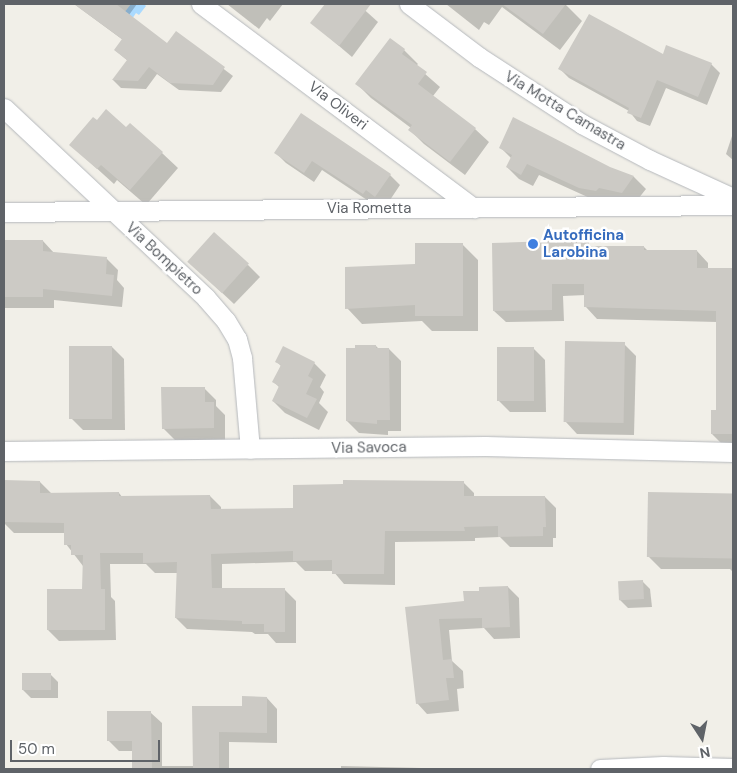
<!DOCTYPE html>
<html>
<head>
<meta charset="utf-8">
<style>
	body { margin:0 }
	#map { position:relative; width:737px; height:773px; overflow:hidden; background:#f1efe8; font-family:"DM Sans",sans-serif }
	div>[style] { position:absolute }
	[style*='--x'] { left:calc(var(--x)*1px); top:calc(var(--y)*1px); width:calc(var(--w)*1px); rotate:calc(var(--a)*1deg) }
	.water>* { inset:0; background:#aadaff }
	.shadow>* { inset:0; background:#0003 }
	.building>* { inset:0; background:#cccac5; transform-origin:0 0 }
	.roads { filter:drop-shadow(0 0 1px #b5b8bc) drop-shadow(0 0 1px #b5b8bc) }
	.street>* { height:19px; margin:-9.5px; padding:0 9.5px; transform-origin:9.5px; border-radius:9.5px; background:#fff }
	.dots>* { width:14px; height:14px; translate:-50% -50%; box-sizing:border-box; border:2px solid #fff; border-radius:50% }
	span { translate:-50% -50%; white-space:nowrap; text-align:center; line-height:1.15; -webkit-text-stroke:5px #fff; paint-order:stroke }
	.street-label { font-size:15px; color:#5f6368 }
	.shop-label { font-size:15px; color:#366cbe; font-weight:700 }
	.left { translate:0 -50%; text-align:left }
	.frame { position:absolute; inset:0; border:5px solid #5f6368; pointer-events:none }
	.north { position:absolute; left:677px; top:713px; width:50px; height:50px; -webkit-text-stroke:4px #fff; paint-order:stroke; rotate:169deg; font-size:14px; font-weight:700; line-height:20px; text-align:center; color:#5f6368 }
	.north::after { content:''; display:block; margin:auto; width:18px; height:22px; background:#5f6368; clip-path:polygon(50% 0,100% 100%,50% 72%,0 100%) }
	.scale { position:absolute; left:10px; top:740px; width:150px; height:22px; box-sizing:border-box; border:2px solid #5f6368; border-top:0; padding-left:6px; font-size:15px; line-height:18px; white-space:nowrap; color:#5f6368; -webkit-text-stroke:4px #fff; paint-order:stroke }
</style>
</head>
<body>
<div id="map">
	<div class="water">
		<div style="clip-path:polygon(131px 4px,144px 4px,146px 6px,139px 15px,136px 13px,132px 19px,124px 13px)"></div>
	</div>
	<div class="shadow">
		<div style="clip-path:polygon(74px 4px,137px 4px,129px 15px,167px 45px,176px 33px,233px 76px,221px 92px,179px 90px,157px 74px,146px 89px,121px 88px,113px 80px,128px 61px,115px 50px,123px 40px)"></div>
		<div style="clip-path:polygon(227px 4px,283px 4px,270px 21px,267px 18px,259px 29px)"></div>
		<div style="clip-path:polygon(327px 4px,358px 4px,378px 22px,352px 57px,312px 23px)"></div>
		<div style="clip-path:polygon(446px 4px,565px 4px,582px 21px,560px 50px,502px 7px,489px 25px,484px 22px,479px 30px)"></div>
		<div style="clip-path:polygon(404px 50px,418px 64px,416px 66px,440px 87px,433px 96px,475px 129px,489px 142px,465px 175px,424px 144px,410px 130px,411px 128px,371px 98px,357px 84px)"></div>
		<div style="clip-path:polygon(663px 55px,711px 64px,720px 73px,707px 105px,666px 88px,650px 126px,637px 121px,629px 111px,569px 78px,560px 69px)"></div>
		<div style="clip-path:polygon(97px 122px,126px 129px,162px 153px,178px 168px,146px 205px,117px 180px,114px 184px,71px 145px)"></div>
		<div style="clip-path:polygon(733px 133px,733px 160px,726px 154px)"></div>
		<div style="clip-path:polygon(500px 147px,610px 168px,634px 177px,646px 189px,634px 204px,592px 199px,539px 175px,533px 186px,519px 179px,507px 167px,512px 159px)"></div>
		<div style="clip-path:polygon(276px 153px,390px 175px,400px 185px,386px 206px,376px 199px,373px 204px,322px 170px,314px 182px,286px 163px)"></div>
		<div style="clip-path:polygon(43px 241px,54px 253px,107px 259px,118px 270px,117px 280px,124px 288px,122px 307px,54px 300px,54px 308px,4px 308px,4px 242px)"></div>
		<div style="clip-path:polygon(462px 244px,478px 260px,478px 331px,432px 331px,422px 321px,362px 324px,347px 308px,417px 266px)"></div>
		<div style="clip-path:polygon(589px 244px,592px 247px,644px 247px,648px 251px,697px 251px,708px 263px,708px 269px,733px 269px,733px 446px,724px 446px,712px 434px,717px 411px,717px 322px,597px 319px,586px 307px,586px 295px,563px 296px,564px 321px,506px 322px,494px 311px)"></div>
		<div style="clip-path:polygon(248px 265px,260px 277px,234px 304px,201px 273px)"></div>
		<div style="clip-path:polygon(624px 344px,636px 356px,634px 435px,577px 434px,565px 421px)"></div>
		<div style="clip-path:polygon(376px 346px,379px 349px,389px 349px,401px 361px,401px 431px,388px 431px,388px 435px,359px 433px,347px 421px)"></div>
		<div style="clip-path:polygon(112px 347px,124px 359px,125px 430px,83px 430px,71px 418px)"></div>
		<div style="clip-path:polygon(533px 348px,545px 360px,546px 412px,510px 412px,498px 400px)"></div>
		<div style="clip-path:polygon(277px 362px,314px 363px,326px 375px,320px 387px,324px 392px,319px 403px,328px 412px,319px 430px,285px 413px,273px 401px,280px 388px,274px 382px,281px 366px)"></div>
		<div style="clip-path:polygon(204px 388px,216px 400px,216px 406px,225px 415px,225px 440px,175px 440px,163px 428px)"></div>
		<div style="clip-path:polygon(4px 482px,40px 482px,51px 493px,119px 493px,123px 498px,210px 496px,221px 507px,221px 510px,294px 509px,463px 482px,474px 493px,474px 497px,545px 497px,556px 508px,556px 538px,553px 538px,553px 547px,510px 547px,500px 537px,475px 538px,475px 541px,395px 542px,395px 585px,344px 584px,333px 571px,305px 571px,296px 562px,222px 564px,222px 590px,285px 590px,296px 601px,296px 643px,276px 643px,268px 634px,255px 634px,252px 632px,187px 629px,176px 618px,178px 573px,155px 573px,146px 564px,110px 564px,111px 597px,115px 601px,116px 640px,59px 641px,48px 630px,84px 590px,83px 566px,66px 544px,65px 533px,14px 533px,4px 523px)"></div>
		<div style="clip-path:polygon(649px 494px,733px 495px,733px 572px,730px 569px,661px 569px,649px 557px)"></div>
		<div style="clip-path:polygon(642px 581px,650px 589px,652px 607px,628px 608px,620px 600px)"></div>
		<div style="clip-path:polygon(508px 587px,519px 598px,520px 638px,494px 639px,484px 628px,449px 630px,452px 661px,463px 671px,464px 688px,457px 689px,459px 711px,427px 714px,417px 703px,406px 608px,465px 602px,481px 592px)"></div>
		<div style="clip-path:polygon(50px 674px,58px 682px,58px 698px,31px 698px,23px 690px)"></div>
		<div style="clip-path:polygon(267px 698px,277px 709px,277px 743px,229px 742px,229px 769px,133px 769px,133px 751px,119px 751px,108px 740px,151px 713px,162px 723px,162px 766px,194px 766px,194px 708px,243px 708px)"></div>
		<div style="clip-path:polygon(341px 766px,422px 768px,423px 769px,341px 769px)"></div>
	</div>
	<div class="building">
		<div style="clip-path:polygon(74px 4px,116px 4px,167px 43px,176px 31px,225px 67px,213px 85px,170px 83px,149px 67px,138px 81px,112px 80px,127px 60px,114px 50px,122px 39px)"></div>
		<div style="clip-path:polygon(325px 4px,371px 4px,339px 46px,310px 23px)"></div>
		<div style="clip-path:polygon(502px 4px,566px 4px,543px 34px)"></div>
		<div style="clip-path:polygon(589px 14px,663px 54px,666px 45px,712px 63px,698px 97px,657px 80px,641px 118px,627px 113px,629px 108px,558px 69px)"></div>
		<div style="clip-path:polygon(390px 38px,405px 49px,402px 54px,427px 72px,418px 84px,476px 128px,450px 162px,408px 130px,412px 125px,355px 84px)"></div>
		<div style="clip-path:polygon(106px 109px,126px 127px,130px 123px,163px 152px,130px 190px,101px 165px,97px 169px,69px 145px,93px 117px,97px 120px)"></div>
		<div style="clip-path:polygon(301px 113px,391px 174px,375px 197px,366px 190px,363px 194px,312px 161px,304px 173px,274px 153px)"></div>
		<div style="clip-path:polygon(513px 117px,610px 167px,634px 176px,622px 193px,599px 188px,596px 191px,579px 188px,527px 164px,521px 175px,506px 167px,512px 155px,499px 148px)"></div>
		<div style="left:214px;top:232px;width:47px;height:40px;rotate:42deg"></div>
		<div style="clip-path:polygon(4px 240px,43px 240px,43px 251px,107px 257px,106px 274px,114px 275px,112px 296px,43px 289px,43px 297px,4px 297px)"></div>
		<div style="clip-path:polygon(551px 241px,589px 242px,589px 246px,644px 246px,644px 250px,697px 250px,697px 268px,733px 268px,733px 434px,711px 434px,711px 410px,716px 410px,716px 311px,584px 307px,584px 284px,552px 284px,552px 310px,493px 311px,492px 243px)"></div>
		<div style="clip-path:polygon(415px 243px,463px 243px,463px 316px,415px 316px,415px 305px,345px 309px,345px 267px,415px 264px)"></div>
		<div style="left:565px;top:341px;width:60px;height:81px;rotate:1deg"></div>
		<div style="clip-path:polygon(355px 345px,376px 345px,376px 348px,389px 348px,390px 420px,377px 420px,377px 424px,346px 421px,346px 348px,355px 348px)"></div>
		<div style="left:69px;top:346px;width:43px;height:73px"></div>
		<div style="clip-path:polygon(283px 346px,315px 362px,308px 376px,313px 379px,306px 394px,317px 399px,307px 418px,272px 401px,279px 386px,272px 382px,281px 365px,275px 362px)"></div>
		<div style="left:497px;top:347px;width:37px;height:54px"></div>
		<div style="clip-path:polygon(161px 387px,205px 387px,205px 402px,214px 402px,214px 428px,162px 429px)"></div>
		<div style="clip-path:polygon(4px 480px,40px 481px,40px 493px,119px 492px,119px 496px,210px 495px,211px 509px,293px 508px,293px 485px,343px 484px,343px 480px,464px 481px,464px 496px,545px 496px,546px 527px,543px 527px,543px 536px,498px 537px,498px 526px,464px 527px,465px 531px,385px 531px,384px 574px,332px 574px,332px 560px,293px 561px,293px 551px,211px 554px,212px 588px,285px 588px,285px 632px,264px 632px,264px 624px,242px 624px,242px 621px,175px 618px,177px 562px,143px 563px,143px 553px,100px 553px,101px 589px,105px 589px,105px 630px,47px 630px,47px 589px,82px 589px,83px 555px,71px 555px,71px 545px,64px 545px,64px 523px,4px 522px)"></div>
		<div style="left:648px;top:492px;width:85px;height:65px;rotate:1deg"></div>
		<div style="left:643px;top:580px;width:19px;height:25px;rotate:87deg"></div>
		<div style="clip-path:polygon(508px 586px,510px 627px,482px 628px,482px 618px,439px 619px,443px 660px,452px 659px,454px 678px,446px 678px,449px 700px,416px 704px,405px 607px,464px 601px,463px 591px,479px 591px,479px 587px)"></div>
		<div style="left:22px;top:673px;width:29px;height:17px"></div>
		<div style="clip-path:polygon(242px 696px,267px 697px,267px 733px,219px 732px,219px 769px,193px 769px,192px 706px,242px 706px)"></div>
		<div style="clip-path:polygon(107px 711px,151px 711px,152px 769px,132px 769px,132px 741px,107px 741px)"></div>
	</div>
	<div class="roads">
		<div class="street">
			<div style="--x:201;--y:4;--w:341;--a:36.8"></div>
			<div style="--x:409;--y:4;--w:88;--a:37.1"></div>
			<div style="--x:479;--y:57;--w:123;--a:33"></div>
			<div style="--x:582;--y:124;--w:77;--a:27.9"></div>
			<div style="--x:650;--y:160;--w:91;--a:24.6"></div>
			<div style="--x:4;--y:108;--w:277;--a:43.2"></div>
			<div style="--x:206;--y:298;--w:30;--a:49"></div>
			<div style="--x:226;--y:321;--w:21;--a:59"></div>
			<div style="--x:237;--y:339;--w:20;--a:75"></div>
			<div style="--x:242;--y:358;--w:91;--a:85"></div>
			<div style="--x:4;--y:212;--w:729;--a:-0.55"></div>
			<div style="--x:4;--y:451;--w:481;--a:-0.6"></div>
			<div style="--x:485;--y:446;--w:248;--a:1.4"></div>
			<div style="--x:600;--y:769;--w:63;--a:-2.7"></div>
			<div style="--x:663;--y:766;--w:70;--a:1.6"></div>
		</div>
	</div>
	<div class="dots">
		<div style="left:533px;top:244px;background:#3f7fe0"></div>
	</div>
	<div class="street-label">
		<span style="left:338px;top:106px;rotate:37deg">Via Oliveri</span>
		<span style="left:565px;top:111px;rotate:31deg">Via Motta Camastra</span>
		<span style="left:369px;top:209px">Via Rometta</span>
		<span style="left:164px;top:259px;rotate:43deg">Via Bompietro</span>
		<span style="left:369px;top:448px;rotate:-1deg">Via Savoca</span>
	</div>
	<div class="shop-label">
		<span class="left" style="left:543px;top:244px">Autofficina<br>Larobina</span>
	</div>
	<div class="frame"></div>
	<div class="north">N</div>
	<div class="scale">50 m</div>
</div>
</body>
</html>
